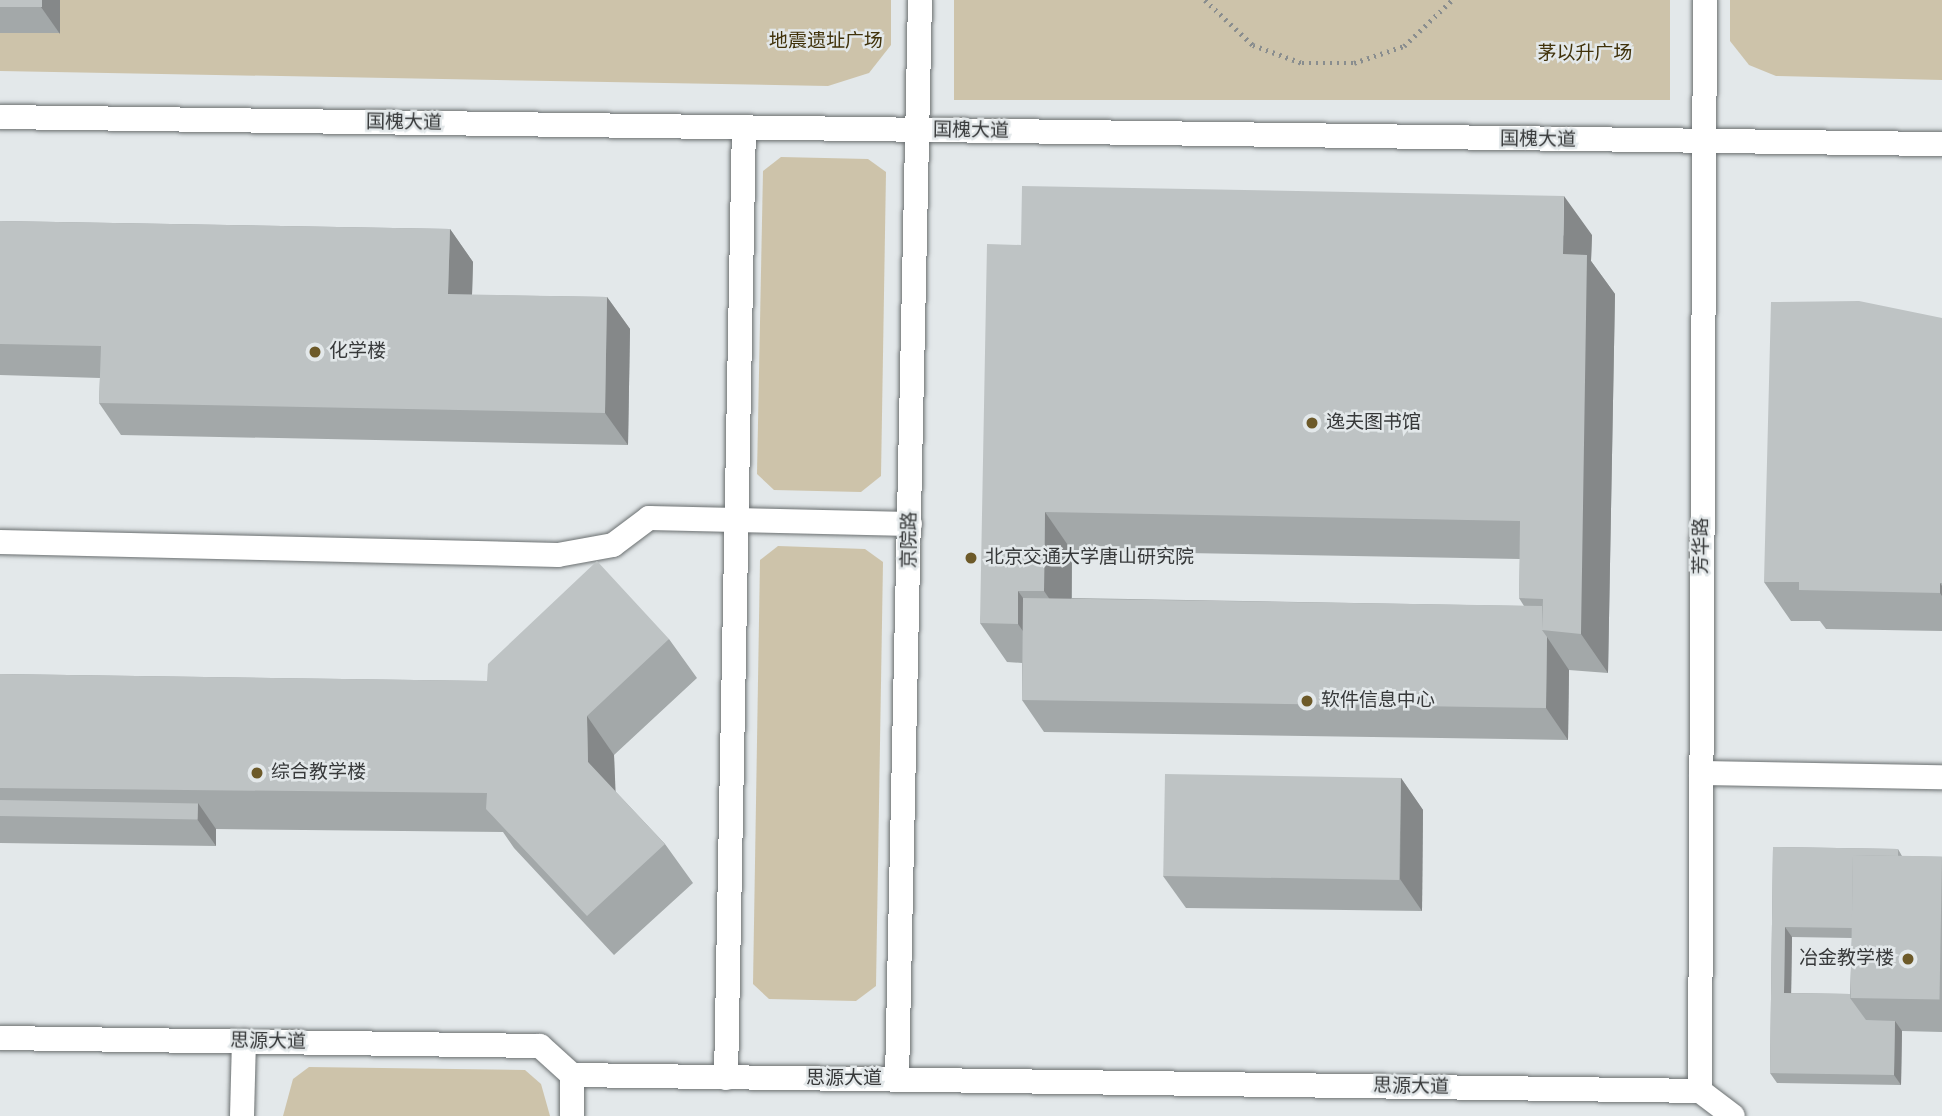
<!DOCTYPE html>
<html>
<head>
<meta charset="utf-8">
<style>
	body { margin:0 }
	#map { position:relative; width:1942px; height:1116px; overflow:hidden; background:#e3e8ea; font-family:"Nunito Sans","Noto Sans SC",sans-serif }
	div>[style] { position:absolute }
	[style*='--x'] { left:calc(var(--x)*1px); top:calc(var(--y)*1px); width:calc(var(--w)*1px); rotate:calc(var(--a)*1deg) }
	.green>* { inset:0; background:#cdc3aa; transform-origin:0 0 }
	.path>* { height:4.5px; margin-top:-2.25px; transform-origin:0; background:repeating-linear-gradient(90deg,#898d8e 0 2px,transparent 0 7px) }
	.roads { filter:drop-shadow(0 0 2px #6a6f70) drop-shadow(0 0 2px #6a6f70) }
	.lane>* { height:24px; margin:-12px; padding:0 12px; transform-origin:12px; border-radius:12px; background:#fff }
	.wall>* { inset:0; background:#a3a8a9; transform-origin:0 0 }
	.shaded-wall>* { inset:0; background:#858889 }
	.building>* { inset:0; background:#bec3c4; transform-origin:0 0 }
	.dots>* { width:19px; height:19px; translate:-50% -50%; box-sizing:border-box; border:4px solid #e3e8ea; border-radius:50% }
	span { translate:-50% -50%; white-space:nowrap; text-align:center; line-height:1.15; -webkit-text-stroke:5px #e3e8ea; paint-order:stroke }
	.park-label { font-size:19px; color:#40320b }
	.street-label { font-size:19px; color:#37393a }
	.poi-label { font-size:19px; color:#37393a }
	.left { translate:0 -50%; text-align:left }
	.right { translate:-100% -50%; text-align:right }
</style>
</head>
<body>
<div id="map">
	<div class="green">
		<div style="clip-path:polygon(0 0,891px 0,891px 45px,869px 73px,828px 86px,0 71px)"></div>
		<div style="left:954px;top:0;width:716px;height:100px"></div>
		<div style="clip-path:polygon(1730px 0,1942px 0,1942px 80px,1776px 76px,1749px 65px,1730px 41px)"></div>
		<div style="clip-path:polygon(781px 157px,868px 159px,886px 172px,881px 476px,861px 492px,774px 490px,757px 474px,763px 171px)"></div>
		<div style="clip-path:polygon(778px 546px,865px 549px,883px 562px,876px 986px,856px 1001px,769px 999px,753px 984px,760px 560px)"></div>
		<div style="clip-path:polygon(309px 1067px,525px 1070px,541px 1084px,550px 1116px,283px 1116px,293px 1079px)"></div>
	</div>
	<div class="path">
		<div style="--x:1205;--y:0;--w:66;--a:43.2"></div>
		<div style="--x:1253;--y:45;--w:52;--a:20.2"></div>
		<div style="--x:1302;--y:63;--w:52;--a:0"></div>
		<div style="--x:1354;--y:63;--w:53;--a:-18.8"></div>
		<div style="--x:1404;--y:46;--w:66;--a:-43.8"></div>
	</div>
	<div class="roads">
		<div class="lane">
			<div style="--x:0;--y:117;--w:1942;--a:0.8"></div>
			<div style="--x:0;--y:542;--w:558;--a:1.33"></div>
			<div style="--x:558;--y:555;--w:56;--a:-10.3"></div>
			<div style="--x:613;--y:545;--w:45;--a:-36.9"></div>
			<div style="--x:649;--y:518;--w:261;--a:1.3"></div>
			<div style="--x:1701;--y:773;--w:241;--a:1"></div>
			<div style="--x:0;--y:1038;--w:540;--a:0.85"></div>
			<div style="--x:540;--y:1046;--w:43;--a:42.2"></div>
			<div style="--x:572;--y:1075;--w:1128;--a:0.81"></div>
			<div style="--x:726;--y:1078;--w:951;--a:-88.92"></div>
			<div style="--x:897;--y:1079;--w:1079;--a:-88.78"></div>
			<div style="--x:1700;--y:1091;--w:1091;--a:-89.74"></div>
			<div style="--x:1700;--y:1091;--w:41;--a:37.1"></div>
			<div style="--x:242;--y:1116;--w:75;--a:-88.5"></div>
			<div style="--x:572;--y:1116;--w:41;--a:-90"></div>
		</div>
	</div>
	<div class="wall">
		<div style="left:0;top:0;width:60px;height:33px"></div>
		<div style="clip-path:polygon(0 221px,450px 229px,473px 262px,472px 295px,607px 297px,630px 329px,628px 445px,121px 435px,99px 403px,100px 378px,0 375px)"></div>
		<div style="clip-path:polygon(evenodd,1592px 235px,1591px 261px,1615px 294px,1608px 673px,1569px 670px,1568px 740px,1044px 732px,1022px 700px,1022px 663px,1007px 662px,980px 623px,1021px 245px,1592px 235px,1072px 551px,1520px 559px,1519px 598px,1524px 606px,1072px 598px,1072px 551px)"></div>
		<div style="clip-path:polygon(1942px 318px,1942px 631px,1826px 629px,1820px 621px,1791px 621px,1764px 582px)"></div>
		<div style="clip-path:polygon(669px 639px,697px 678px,614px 755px,615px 791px,665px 844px,693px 883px,614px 955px,514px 848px,503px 832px,216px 829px,216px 846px,0 843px,0 674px,487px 681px)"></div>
		<div style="clip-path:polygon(1401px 778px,1423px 810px,1422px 911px,1186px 908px,1163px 876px)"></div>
		<div style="clip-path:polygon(evenodd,1773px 847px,1898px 849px,1902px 856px,1942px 857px,1942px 1032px,1902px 1031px,1901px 1085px,1777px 1083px,1770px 1073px,1773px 847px,1792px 937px,1852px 938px,1850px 994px,1791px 993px,1792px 937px)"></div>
	</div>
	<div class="shaded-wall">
		<div style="clip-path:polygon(42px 0,60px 0,60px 34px,41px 7px)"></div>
		<div style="clip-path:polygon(1564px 196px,1592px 235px,1591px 261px,1615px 294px,1608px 673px,1581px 634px,1563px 254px)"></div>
		<div style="clip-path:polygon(450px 229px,473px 262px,471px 326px,448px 294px)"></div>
		<div style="clip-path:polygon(607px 297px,630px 329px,628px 445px,605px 413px)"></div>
		<div style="clip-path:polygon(1045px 512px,1072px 551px,1071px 630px,1044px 591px)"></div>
		<div style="clip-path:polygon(1940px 583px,1942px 586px,1942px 596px,1940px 593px)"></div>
		<div style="clip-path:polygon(1018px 591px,1046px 630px,1045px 663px,1018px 624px)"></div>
		<div style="clip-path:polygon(1547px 637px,1569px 670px,1568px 740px,1546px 708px)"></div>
		<div style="clip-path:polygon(587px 716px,614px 755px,616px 801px,588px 762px)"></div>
		<div style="clip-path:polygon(1401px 778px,1423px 810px,1422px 911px,1400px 879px)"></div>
		<div style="clip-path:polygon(198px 803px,216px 829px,216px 846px,197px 819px)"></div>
		<div style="clip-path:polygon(1785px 927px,1792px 937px,1791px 1003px,1784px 993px)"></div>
		<div style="clip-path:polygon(1895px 1021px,1902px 1031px,1901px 1085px,1894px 1075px)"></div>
	</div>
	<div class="building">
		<div style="left:0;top:0;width:42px;height:7px"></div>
		<div style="clip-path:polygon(1022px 186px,1564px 196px,1563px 254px,1587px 255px,1581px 634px,1542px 630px,1543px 599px,1519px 598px,1520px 521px,1045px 512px,1044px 591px,1018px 591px,1018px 624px,980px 623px,987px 244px,1021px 245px)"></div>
		<div style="clip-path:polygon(0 221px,450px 229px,448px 294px,607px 297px,605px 413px,99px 403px,101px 346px,0 344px)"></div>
		<div style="clip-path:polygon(1859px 301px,1942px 318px,1942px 583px,1940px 583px,1940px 593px,1799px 590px,1799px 582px,1764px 582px,1771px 302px)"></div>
		<div style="clip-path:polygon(597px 561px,669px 639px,587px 716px,588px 762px,665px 844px,587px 916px,486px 809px,487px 793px,0 788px,0 674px,487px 681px,488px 664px)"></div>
		<div style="clip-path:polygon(1023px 598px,1542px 606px,1542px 630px,1547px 637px,1546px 708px,1022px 700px)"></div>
		<div style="left:1165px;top:774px;width:236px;height:102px;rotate:1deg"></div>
		<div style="left:0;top:800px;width:198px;height:16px;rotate:1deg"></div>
		<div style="clip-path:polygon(1773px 847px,1898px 849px,1898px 856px,1853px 855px,1852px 928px,1785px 927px,1784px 993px,1850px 994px,1850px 998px,1866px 1020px,1895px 1021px,1894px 1075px,1770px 1073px)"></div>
		<div style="left:1853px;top:855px;width:89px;height:143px;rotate:1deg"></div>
	</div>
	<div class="dots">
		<div style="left:315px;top:352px;background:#6d5a29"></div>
		<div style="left:1312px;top:423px;background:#6d5a29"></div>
		<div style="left:971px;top:558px;background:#6d5a29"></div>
		<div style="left:1307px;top:701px;background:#6d5a29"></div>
		<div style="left:257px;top:773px;background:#6d5a29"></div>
		<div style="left:1908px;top:959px;background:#6d5a29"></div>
	</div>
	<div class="park-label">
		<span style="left:826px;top:42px">地震遗址广场</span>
		<span style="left:1585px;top:54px">茅以升广场</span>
	</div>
	<div class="street-label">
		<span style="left:404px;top:123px;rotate:1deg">国槐大道</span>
		<span style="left:971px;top:131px;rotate:1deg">国槐大道</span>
		<span style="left:1538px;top:140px;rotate:1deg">国槐大道</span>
		<span style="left:910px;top:540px;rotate:-89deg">京院路</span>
		<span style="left:1702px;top:546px;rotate:-90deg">芳华路</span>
		<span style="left:268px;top:1042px;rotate:1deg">思源大道</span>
		<span style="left:844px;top:1079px">思源大道</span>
		<span style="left:1411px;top:1087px;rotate:1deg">思源大道</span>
	</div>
	<div class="poi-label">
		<span class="left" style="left:329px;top:352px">化学楼</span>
		<span class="left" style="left:1326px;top:423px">逸夫图书馆</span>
		<span class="left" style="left:985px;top:558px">北京交通大学唐山研究院</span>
		<span class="left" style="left:1321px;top:701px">软件信息中心</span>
		<span class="left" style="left:271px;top:773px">综合教学楼</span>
		<span class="right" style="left:1894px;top:959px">冶金教学楼</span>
	</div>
</div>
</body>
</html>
